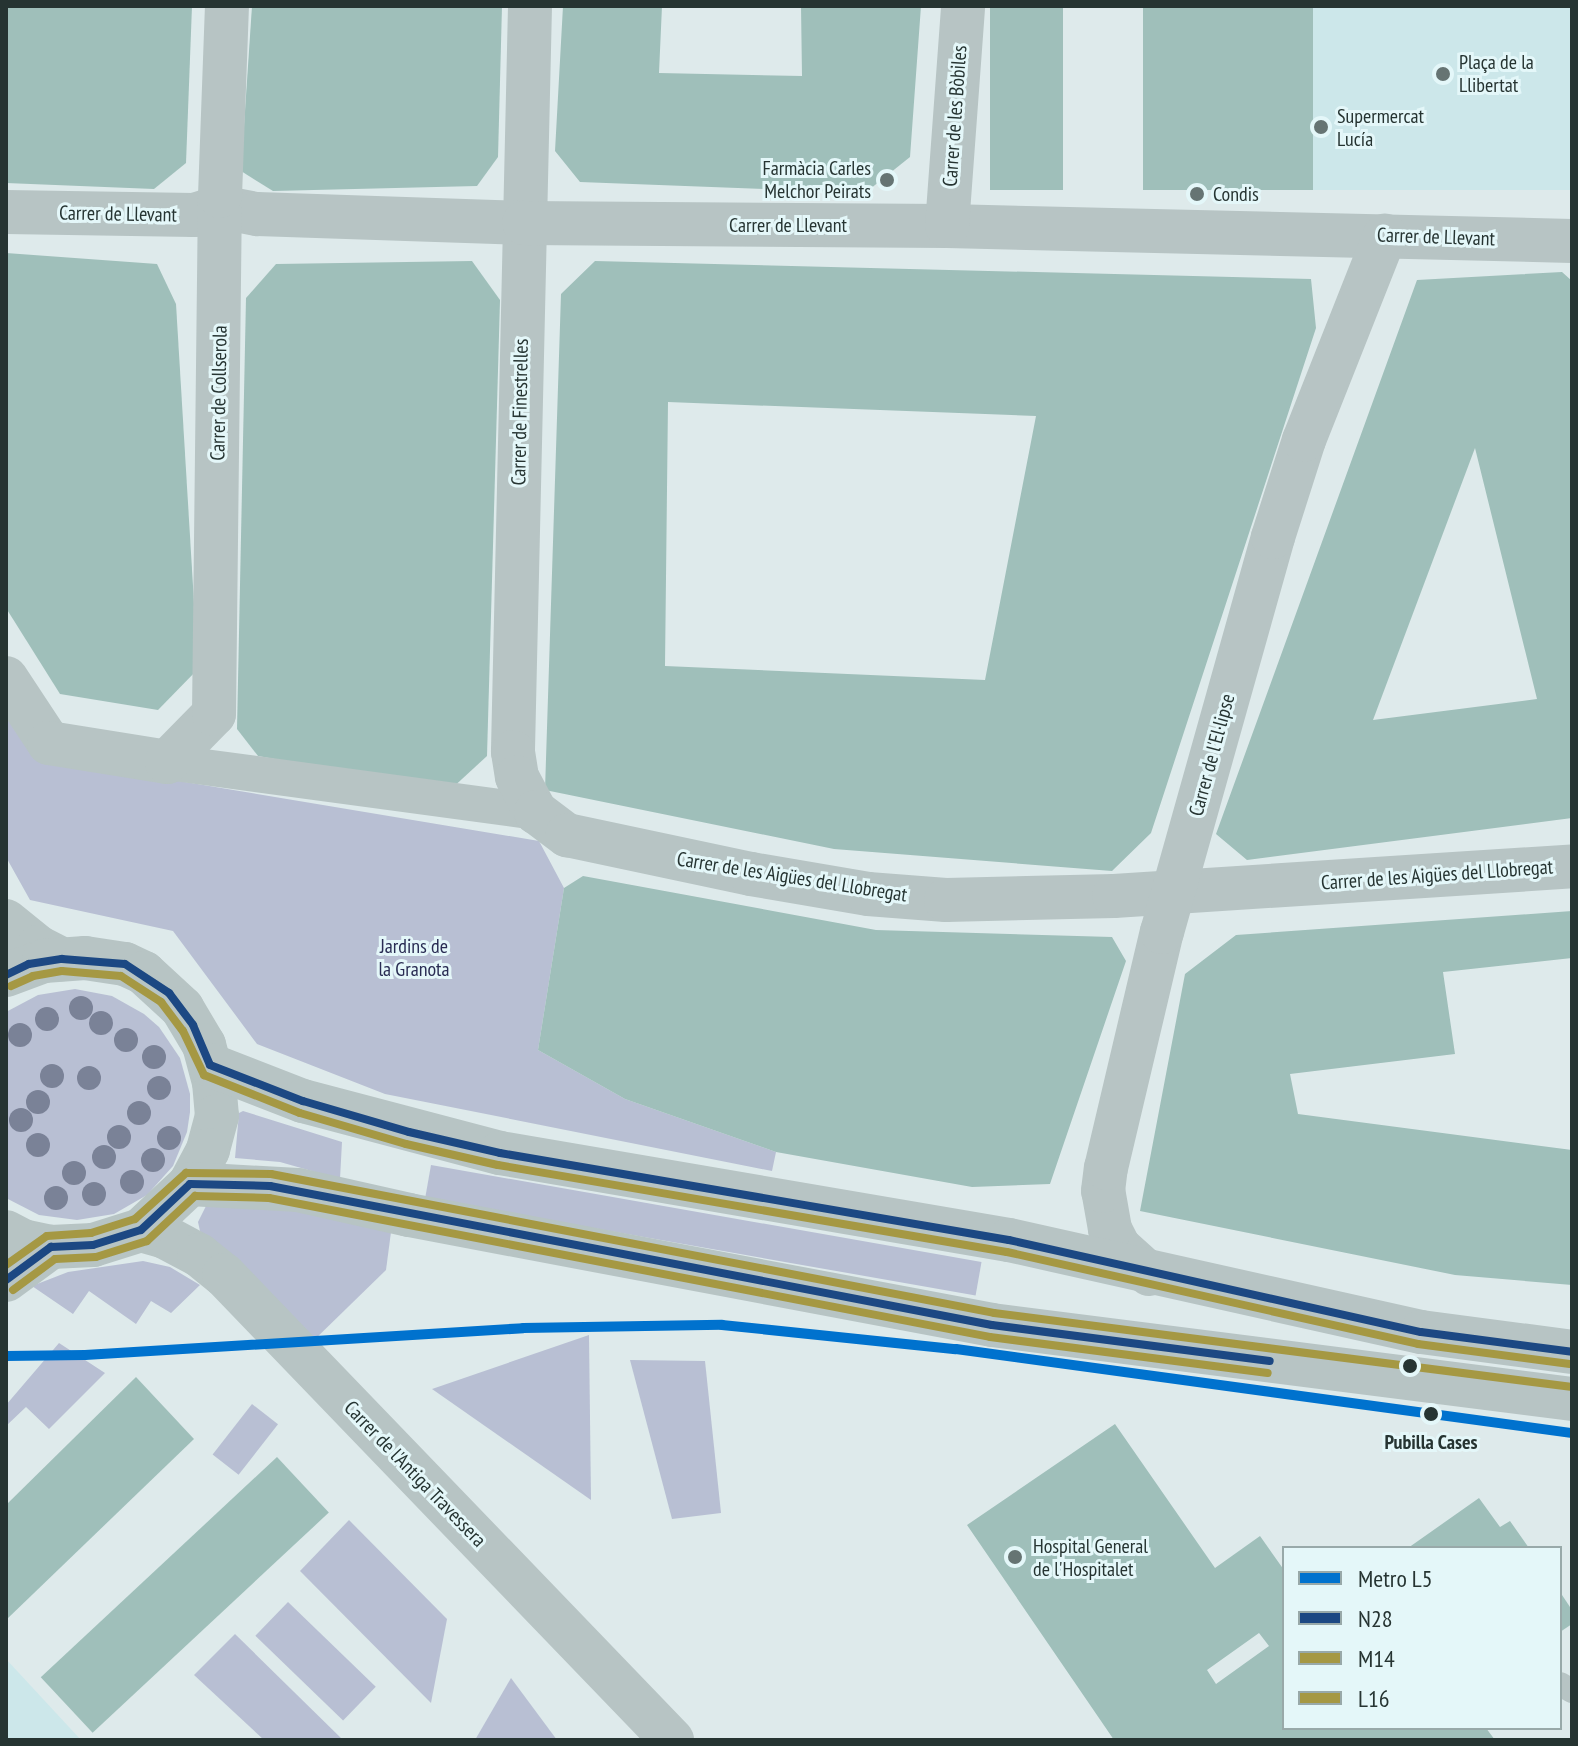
<!DOCTYPE html>
<html>
<head>
<meta charset="utf-8">
<style>
	body { margin:0 }
	#map { position:relative; width:1578px; height:1746px; overflow:hidden; background:#deeaeb; font-family:"PT Sans Narrow",sans-serif }
	div>[style] { position:absolute }
	[style*='--x'] { left:calc(var(--x)*1px); top:calc(var(--y)*1px); width:calc(var(--w)*1px); rotate:calc(var(--a)*1deg) }
	.green>* { inset:0; background:#b8bfd3; transform-origin:0 0 }
	.plaza>* { inset:0; background:#cce7ea; transform-origin:0 0 }
	.building>* { inset:0; background:#9fbfba; transform-origin:0 0 }
	.service>* { height:24px; margin:-12px; padding:0 12px; transform-origin:12px; border-radius:12px; background:#b7c4c4 }
	.pedestrian>* { height:36px; margin:-18px; padding:0 18px; transform-origin:18px; border-radius:18px; background:#b7c4c4 }
	.minor>* { height:44px; margin:-22px; padding:0 22px; transform-origin:22px; border-radius:22px; background:#b7c4c4 }
	.tertiary>* { height:44px; margin:-22px; padding:0 22px; transform-origin:22px; border-radius:22px; background:#b7c4c4 }
	.bus-1>* { height:8px; margin:-4px; padding:0 4px; transform-origin:4px; border-radius:4px; background:#1c4883 }
	.bus-2>* { height:8px; margin:-4px; padding:0 4px; transform-origin:4px; border-radius:4px; background:#a59843 }
	.bus-3>* { height:8px; margin:-4px; padding:0 4px; transform-origin:4px; border-radius:4px; background:#a59843 }
	.metro-1>* { height:10px; margin:-5px; padding:0 5px; transform-origin:5px; border-radius:5px; background:#0072ce }
	.trees>* { width:24px; height:24px; margin:-12px; border-radius:50%; background:#7a8297 }
	.dots>* { width:22px; height:22px; translate:-50% -50%; box-sizing:border-box; border:4px solid #e4f7f9; border-radius:50% }
	span { translate:-50% -50%; white-space:nowrap; text-align:center; line-height:1.15; -webkit-text-stroke:6px #e4f7f9; paint-order:stroke }
	.poi-label { font-size:20px; color:#263432 }
	.left { translate:0 -50%; text-align:left }
	.right { translate:-100% -50%; text-align:right }
	.street-label { font-size:20px; color:#263432 }
	.park-label { font-size:20px; color:#292c53 }
	.stop-label { font-size:20px; color:#263432; font-weight:700 }
	.frame { position:absolute; inset:0; border:8px solid #263432; pointer-events:none }
	.legend { position:absolute; left:1282px; top:1546px; width:280px; height:184px; box-sizing:border-box; background:#e4f7f9; border:2px solid #98a9a9; margin:0; padding:10px 14px; list-style:none; font-size:24px; color:#263432 }
	.legend li { display:flex; align-items:center; gap:16px; height:40px }
	.legend b { width:40px; border:2px solid #98a9a9 }
</style>
</head>
<body>
<div id="map">
	<div class="green">
		<div style="clip-path:polygon(6px 711px,35px 757px,539px 841px,564px 888px,538px 1050px,625px 1099px,776px 1152px,772px 1171px,385px 1094px,257px 1044px,173px 931px,30px 900px,6px 857px)"></div>
		<div style="clip-path:polygon(75px 989px,112px 996px,144px 1014px,159px 1027px,180px 1058px,190px 1094px,190px 1112px,187px 1132px,173px 1166px,147px 1195px,114px 1214px,77px 1220px,39px 1215px,6px 1198px,6px 1012px,38px 995px)"></div>
		<div style="clip-path:polygon(243px 1111px,342px 1142px,340px 1179px,280px 1162px,235px 1158px,239px 1113px)"></div>
		<div style="left:431px;top:1165px;width:559px;height:34px;rotate:10deg"></div>
		<div style="clip-path:polygon(245px 1198px,391px 1232px,386px 1270px,309px 1345px,200px 1231px,198px 1222px,207px 1204px)"></div>
		<div style="clip-path:polygon(143px 1261px,170px 1267px,200px 1285px,171px 1313px,151px 1301px,136px 1324px,89px 1291px,73px 1314px,32px 1286px,68px 1272px)"></div>
		<div style="clip-path:polygon(589px 1335px,591px 1500px,432px 1389px)"></div>
		<div style="clip-path:polygon(59px 1343px,105px 1373px,49px 1429px,26px 1407px,6px 1426px,6px 1405px)"></div>
		<div style="clip-path:polygon(630px 1360px,705px 1361px,721px 1513px,672px 1519px)"></div>
		<div style="left:252px;top:1404px;width:33px;height:64px;rotate:38deg"></div>
		<div style="clip-path:polygon(349px 1520px,447px 1619px,431px 1703px,300px 1571px)"></div>
		<div style="left:288px;top:1602px;width:122px;height:47px;rotate:44deg"></div>
		<div style="clip-path:polygon(235px 1634px,343px 1740px,264px 1740px,194px 1675px)"></div>
		<div style="clip-path:polygon(511px 1678px,557px 1740px,475px 1740px)"></div>
	</div>
	<div class="plaza">
		<div style="left:1313px;top:6px;width:259px;height:184px"></div>
		<div style="clip-path:polygon(6px 1659px,81px 1740px,6px 1740px)"></div>
	</div>
	<div class="building">
		<div style="clip-path:polygon(6px 6px,192px 6px,186px 163px,154px 189px,6px 183px)"></div>
		<div style="clip-path:polygon(252px 6px,502px 6px,498px 157px,477px 186px,273px 191px,241px 171px)"></div>
		<div style="clip-path:polygon(563px 6px,662px 6px,659px 73px,802px 76px,801px 6px,921px 6px,910px 157px,865px 193px,580px 182px,555px 151px)"></div>
		<div style="left:990px;top:6px;width:73px;height:184px"></div>
		<div style="left:1143px;top:6px;width:170px;height:184px"></div>
		<div style="clip-path:polygon(6px 253px,157px 264px,176px 304px,198px 669px,158px 710px,60px 694px,6px 608px)"></div>
		<div style="clip-path:polygon(472px 261px,500px 300px,487px 756px,449px 791px,258px 756px,237px 729px,246px 298px,276px 264px)"></div>
		<div style="clip-path:polygon(evenodd,595px 261px,1311px 279px,1316px 328px,1151px 833px,1112px 871px,834px 849px,545px 790px,561px 294px,595px 261px,668px 402px,1036px 416px,985px 680px,665px 666px,668px 402px)"></div>
		<div style="clip-path:polygon(evenodd,1562px 272px,1572px 281px,1572px 818px,1247px 860px,1216px 834px,1417px 280px,1562px 272px,1475px 448px,1537px 699px,1373px 720px,1475px 448px)"></div>
		<div style="clip-path:polygon(583px 876px,876px 930px,1112px 937px,1126px 961px,1050px 1184px,972px 1187px,776px 1152px,625px 1099px,538px 1050px,564px 888px)"></div>
		<div style="clip-path:polygon(1572px 911px,1572px 958px,1443px 972px,1455px 1054px,1290px 1074px,1298px 1114px,1572px 1150px,1572px 1285px,1455px 1275px,1140px 1211px,1185px 974px,1236px 935px)"></div>
		<div style="clip-path:polygon(136px 1377px,194px 1439px,6px 1620px,6px 1505px)"></div>
		<div style="clip-path:polygon(evenodd,1115px 1424px,1215px 1568px,1260px 1536px,1284px 1570px,1284px 1728px,1486px 1728px,1495px 1740px,1114px 1740px,967px 1525px,1115px 1424px,1259px 1633px,1269px 1646px,1216px 1684px,1207px 1670px,1259px 1633px)"></div>
		<div style="left:277px;top:1457px;width:76px;height:323px;rotate:47deg"></div>
		<div style="clip-path:polygon(1479px 1498px,1500px 1527px,1510px 1521px,1529px 1548px,1408px 1548px)"></div>
		<div style="clip-path:polygon(1560px 1592px,1572px 1610px,1572px 1624px,1560px 1632px)"></div>
	</div>
	<div class="service">
		<div style="--x:1560;--y:1684;--w:14;--a:30"></div>
	</div>
	<div class="pedestrian">
		<div style="--x:167;--y:762;--w:372;--a:7.7"></div>
	</div>
	<div class="minor">
		<div style="--x:530;--y:6;--w:746;--a:91.31"></div>
		<div style="--x:513;--y:752;--w:25;--a:81"></div>
		<div style="--x:517;--y:777;--w:40;--a:62"></div>
		<div style="--x:536;--y:812;--w:39;--a:37"></div>
		<div style="--x:567;--y:835;--w:188;--a:12"></div>
		<div style="--x:751;--y:874;--w:119;--a:9.7"></div>
		<div style="--x:868;--y:894;--w:78;--a:4.4"></div>
		<div style="--x:946;--y:900;--w:168;--a:-1.4"></div>
		<div style="--x:1114;--y:896;--w:459;--a:-3.7"></div>
		<div style="--x:6;--y:212;--w:188;--a:0.9"></div>
		<div style="--x:194;--y:215;--w:27;--a:-17"></div>
		<div style="--x:220;--y:207;--w:38;--a:11"></div>
		<div style="--x:257;--y:214;--w:267;--a:1.9"></div>
		<div style="--x:524;--y:223;--w:423;--a:0.4"></div>
		<div style="--x:947;--y:226;--w:625;--a:1.37"></div>
		<div style="--x:947;--y:226;--w:221;--a:-85.8"></div>
		<div style="--x:6;--y:678;--w:78;--a:56.5"></div>
		<div style="--x:49;--y:743;--w:120;--a:9.1"></div>
		<div style="--x:167;--y:762;--w:67;--a:-45.6"></div>
		<div style="--x:214;--y:714;--w:518;--a:-89.34"></div>
		<div style="--x:220;--y:196;--w:190;--a:-87.9"></div>
		<div style="--x:141;--y:1230;--w:25;--a:16"></div>
		<div style="--x:165;--y:1237;--w:38;--a:28"></div>
		<div style="--x:199;--y:1255;--w:32;--a:39"></div>
		<div style="--x:224;--y:1275;--w:646;--a:46.07"></div>
		<div style="--x:1149;--y:1274;--w:40;--a:-138"></div>
		<div style="--x:1119;--y:1247;--w:20;--a:-117"></div>
		<div style="--x:1110;--y:1229;--w:39;--a:-100"></div>
		<div style="--x:1103;--y:1191;--w:23;--a:-83"></div>
		<div style="--x:1106;--y:1168;--w:243;--a:-76.7"></div>
		<div style="--x:1162;--y:932;--w:410;--a:-74.3"></div>
		<div style="--x:1273;--y:537;--w:102;--a:-72.3"></div>
		<div style="--x:1304;--y:440;--w:220;--a:-68.4"></div>
		<div style="--x:6;--y:1280;--w:56;--a:-36.3"></div>
	</div>
	<div class="tertiary">
		<div style="--x:6;--y:921;--w:41;--a:39.1"></div>
		<div style="--x:38;--y:947;--w:27;--a:27"></div>
		<div style="--x:6;--y:975;--w:40;--a:-20.2"></div>
		<div style="--x:44;--y:961;--w:41;--a:-4.2"></div>
		<div style="--x:85;--y:958;--w:40;--a:8.5"></div>
		<div style="--x:125;--y:964;--w:21;--a:25"></div>
		<div style="--x:144;--y:973;--w:52;--a:42.6"></div>
		<div style="--x:182;--y:1008;--w:43;--a:59.3"></div>
		<div style="--x:204;--y:1045;--w:38;--a:75"></div>
		<div style="--x:214;--y:1082;--w:34;--a:85"></div>
		<div style="--x:217;--y:1116;--w:35;--a:105"></div>
		<div style="--x:208;--y:1150;--w:38;--a:118"></div>
		<div style="--x:190;--y:1184;--w:67;--a:136.8"></div>
		<div style="--x:141;--y:1230;--w:50;--a:162.6"></div>
		<div style="--x:93;--y:1245;--w:42;--a:177.3"></div>
		<div style="--x:51;--y:1247;--w:29;--a:-168"></div>
		<div style="--x:23;--y:1241;--w:19;--a:-152"></div>
		<div style="--x:210;--y:1065;--w:100;--a:21.2"></div>
		<div style="--x:303;--y:1101;--w:204;--a:14.8"></div>
		<div style="--x:500;--y:1153;--w:516;--a:9.7"></div>
		<div style="--x:1009;--y:1240;--w:422;--a:12.6"></div>
		<div style="--x:1421;--y:1332;--w:152;--a:7.5"></div>
		<div style="--x:190;--y:1184;--w:108;--a:3.2"></div>
		<div style="--x:298;--y:1190;--w:114;--a:12.7"></div>
		<div style="--x:409;--y:1215;--w:593;--a:10.68"></div>
		<div style="--x:992;--y:1325;--w:585;--a:7.27"></div>
	</div>
	<div class="bus-1">
		<div style="--x:6;--y:975;--w:25;--a:-26"></div>
		<div style="--x:29;--y:964;--w:33;--a:-9"></div>
		<div style="--x:62;--y:959;--w:63;--a:4.5"></div>
		<div style="--x:125;--y:964;--w:53;--a:33.4"></div>
		<div style="--x:169;--y:993;--w:40;--a:53"></div>
		<div style="--x:193;--y:1025;--w:43;--a:67"></div>
		<div style="--x:210;--y:1065;--w:100;--a:21.2"></div>
		<div style="--x:303;--y:1101;--w:110;--a:16.3"></div>
		<div style="--x:409;--y:1132;--w:93;--a:13"></div>
		<div style="--x:500;--y:1153;--w:516;--a:9.7"></div>
		<div style="--x:1009;--y:1240;--w:422;--a:12.6"></div>
		<div style="--x:1421;--y:1332;--w:152;--a:7.5"></div>
		<div style="--x:6;--y:1280;--w:56;--a:-36.3"></div>
		<div style="--x:51;--y:1247;--w:42;--a:-2.7"></div>
		<div style="--x:93;--y:1245;--w:50;--a:-17.4"></div>
		<div style="--x:141;--y:1230;--w:67;--a:-43.2"></div>
		<div style="--x:190;--y:1184;--w:80;--a:1.4"></div>
		<div style="--x:270;--y:1186;--w:735;--a:10.9"></div>
		<div style="--x:992;--y:1325;--w:280;--a:7.4"></div>
	</div>
	<div class="bus-2">
		<div style="--x:11;--y:986;--w:24;--a:-24"></div>
		<div style="--x:33;--y:976;--w:29;--a:-10"></div>
		<div style="--x:62;--y:971;--w:59;--a:4.8"></div>
		<div style="--x:121;--y:976;--w:48;--a:33"></div>
		<div style="--x:161;--y:1002;--w:36;--a:53"></div>
		<div style="--x:183;--y:1031;--w:49;--a:64.5"></div>
		<div style="--x:204;--y:1075;--w:103;--a:21.6"></div>
		<div style="--x:300;--y:1113;--w:110;--a:16.3"></div>
		<div style="--x:406;--y:1144;--w:94;--a:12.9"></div>
		<div style="--x:498;--y:1165;--w:516;--a:9.7"></div>
		<div style="--x:1007;--y:1252;--w:421;--a:12.6"></div>
		<div style="--x:1418;--y:1344;--w:153;--a:7.5"></div>
		<div style="--x:13;--y:1290;--w:52;--a:-36.4"></div>
		<div style="--x:55;--y:1259;--w:41;--a:-2.8"></div>
		<div style="--x:96;--y:1257;--w:53;--a:-17.4"></div>
		<div style="--x:147;--y:1241;--w:66;--a:-43.2"></div>
		<div style="--x:195;--y:1196;--w:74;--a:1.5"></div>
		<div style="--x:269;--y:1198;--w:734;--a:10.91"></div>
		<div style="--x:990;--y:1337;--w:280;--a:7.4"></div>
	</div>
	<div class="bus-3">
		<div style="--x:6;--y:1265;--w:50;--a:-35.3"></div>
		<div style="--x:47;--y:1236;--w:44;--a:-3.9"></div>
		<div style="--x:91;--y:1233;--w:46;--a:-17.7"></div>
		<div style="--x:135;--y:1219;--w:69;--a:-42"></div>
		<div style="--x:186;--y:1173;--w:85;--a:0.7"></div>
		<div style="--x:271;--y:1174;--w:736;--a:10.88"></div>
		<div style="--x:994;--y:1313;--w:583;--a:7.3"></div>
	</div>
	<div class="metro-1">
		<div style="--x:6;--y:1356;--w:79;--a:-0.7"></div>
		<div style="--x:85;--y:1355;--w:439;--a:-3.5"></div>
		<div style="--x:523;--y:1328;--w:199;--a:-0.9"></div>
		<div style="--x:722;--y:1325;--w:235;--a:5.9"></div>
		<div style="--x:956;--y:1349;--w:622;--a:7.77"></div>
	</div>
	<div class="trees">
		<div style="left:81px;top:1008px"></div>
		<div style="left:47px;top:1019px"></div>
		<div style="left:101px;top:1023px"></div>
		<div style="left:20px;top:1035px"></div>
		<div style="left:126px;top:1040px"></div>
		<div style="left:154px;top:1057px"></div>
		<div style="left:52px;top:1076px"></div>
		<div style="left:89px;top:1078px"></div>
		<div style="left:159px;top:1088px"></div>
		<div style="left:38px;top:1102px"></div>
		<div style="left:139px;top:1113px"></div>
		<div style="left:21px;top:1120px"></div>
		<div style="left:119px;top:1137px"></div>
		<div style="left:169px;top:1138px"></div>
		<div style="left:38px;top:1145px"></div>
		<div style="left:104px;top:1157px"></div>
		<div style="left:153px;top:1160px"></div>
		<div style="left:74px;top:1173px"></div>
		<div style="left:132px;top:1182px"></div>
		<div style="left:94px;top:1194px"></div>
		<div style="left:56px;top:1198px"></div>
	</div>
	<div class="dots">
		<div style="left:1443px;top:74px;background:#667473"></div>
		<div style="left:1321px;top:127px;background:#667473"></div>
		<div style="left:887px;top:180px;background:#667473"></div>
		<div style="left:1197px;top:194px;background:#667473"></div>
		<div style="left:1410px;top:1366px;background:#263432"></div>
		<div style="left:1431px;top:1414px;background:#263432"></div>
		<div style="left:1015px;top:1557px;background:#667473"></div>
	</div>
	<div class="poi-label">
		<span class="left" style="left:1459px;top:74px">Plaça de la<br>Llibertat</span>
		<span class="left" style="left:1337px;top:128px">Supermercat<br>Lucía</span>
		<span class="right" style="left:871px;top:180px">Farmàcia Carles<br>Melchor Peirats</span>
		<span class="left" style="left:1213px;top:194px">Condis</span>
		<span class="left" style="left:1033px;top:1558px">Hospital General<br>de l'Hospitalet</span>
	</div>
	<div class="street-label">
		<span style="left:955px;top:116px;rotate:-86deg">Carrer de les Bòbiles</span>
		<span style="left:118px;top:214px;rotate:1deg">Carrer de Llevant</span>
		<span style="left:788px;top:225px">Carrer de Llevant</span>
		<span style="left:1436px;top:237px;rotate:2deg">Carrer de Llevant</span>
		<span style="left:219px;top:393px;rotate:-89deg">Carrer de Collserola</span>
		<span style="left:520px;top:412px;rotate:-89deg">Carrer de Finestrelles</span>
		<span style="left:1212px;top:755px;rotate:-75deg">Carrer de l'El·lipse</span>
		<span style="left:1437px;top:875px;rotate:-4deg">Carrer de les Aigües del Llobregat</span>
		<span style="left:792px;top:877px;rotate:9deg">Carrer de les Aigües del Llobregat</span>
		<span style="left:415px;top:1474px;rotate:46deg">Carrer de l'Antiga Travessera</span>
	</div>
	<div class="park-label">
		<span style="left:414px;top:958px">Jardins de<br>la Granota</span>
	</div>
	<div class="stop-label">
		<span style="left:1431px;top:1442px">Pubilla Cases</span>
	</div>
	<div class="frame"></div>
	<ul class="legend">
	<li><b style="height:10px;background:#0072ce"></b>Metro L5</li>
	<li><b style="height:10px;background:#1c4883"></b>N28</li>
	<li><b style="height:10px;background:#a59843"></b>M14</li>
	<li><b style="height:10px;background:#a59843"></b>L16</li>
	</ul>
</div>
</body>
</html>
